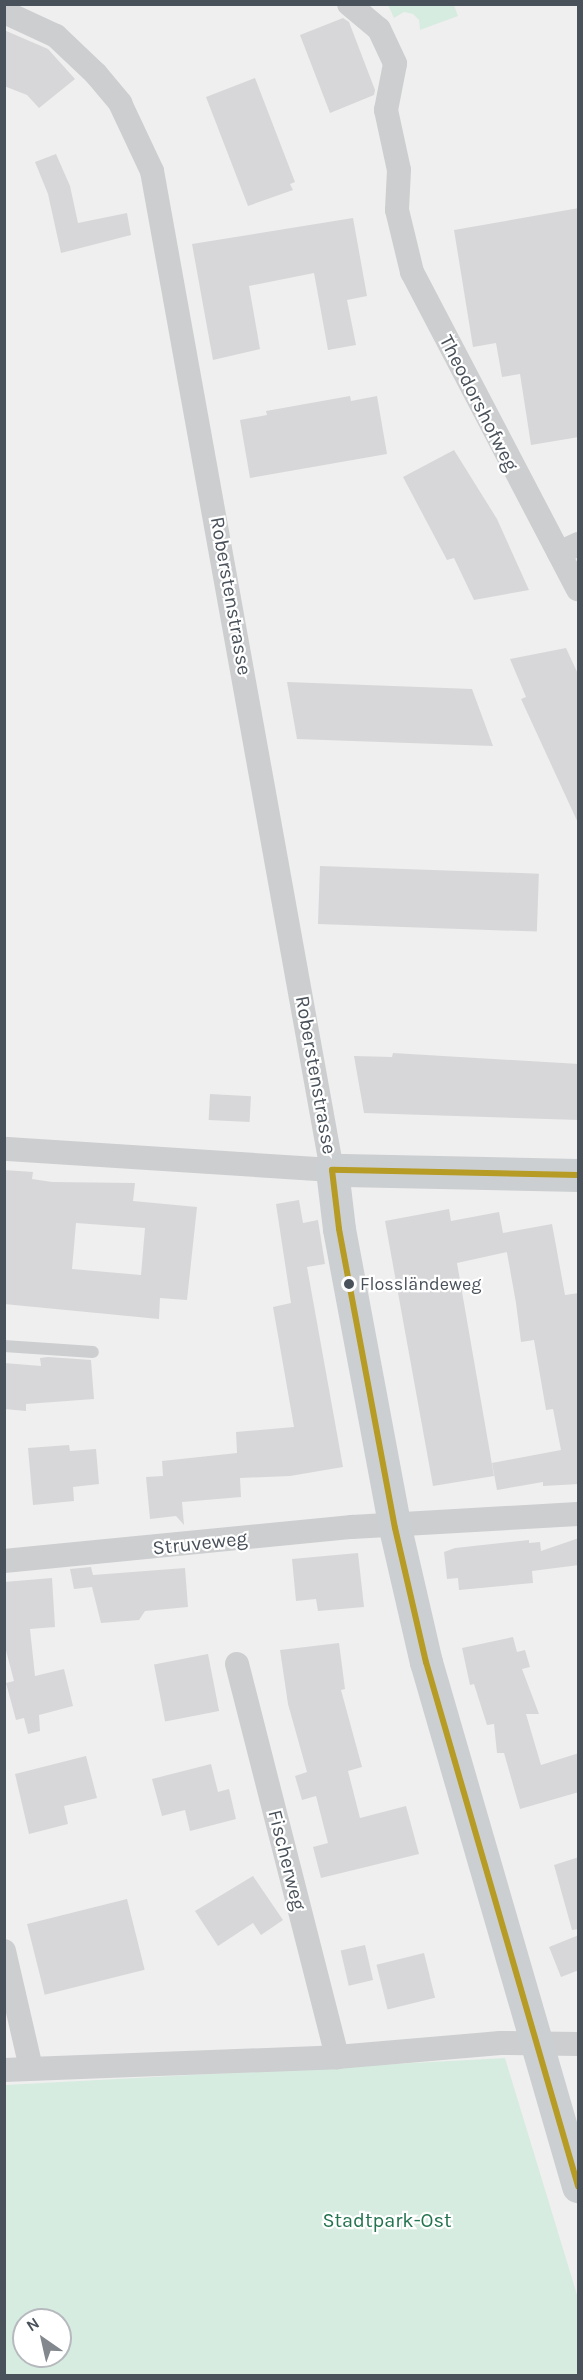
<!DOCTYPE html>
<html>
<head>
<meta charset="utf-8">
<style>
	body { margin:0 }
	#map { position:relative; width:583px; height:2380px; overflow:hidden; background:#f0efef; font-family:Karla,sans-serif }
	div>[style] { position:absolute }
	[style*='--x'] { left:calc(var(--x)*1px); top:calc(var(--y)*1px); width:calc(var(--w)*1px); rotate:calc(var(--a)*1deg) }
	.green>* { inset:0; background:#d7ece0 }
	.building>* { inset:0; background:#d7d7d9; transform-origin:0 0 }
	.lane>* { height:12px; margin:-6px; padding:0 6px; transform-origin:6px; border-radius:6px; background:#ccced0 }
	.street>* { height:24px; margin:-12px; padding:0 12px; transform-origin:12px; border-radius:12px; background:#ccced0 }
	.secondary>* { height:33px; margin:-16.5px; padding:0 16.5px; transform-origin:16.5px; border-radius:16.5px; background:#cccfd1 }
	.bus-1>* { height:6px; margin:-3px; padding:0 3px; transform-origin:3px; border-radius:3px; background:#b69b24 }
	.dots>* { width:16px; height:16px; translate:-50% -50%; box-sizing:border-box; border:3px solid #fff; border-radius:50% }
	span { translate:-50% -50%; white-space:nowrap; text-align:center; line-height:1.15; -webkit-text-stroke:4.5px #fff; paint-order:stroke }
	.bus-label { font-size:18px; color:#49515a }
	.left { translate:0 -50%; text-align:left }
	.street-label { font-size:20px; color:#49515a }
	.park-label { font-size:20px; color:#22734e }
	.frame { position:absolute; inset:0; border:6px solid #49515a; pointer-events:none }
	.north { position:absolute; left:12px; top:2308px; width:60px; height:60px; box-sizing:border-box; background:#fff; border:2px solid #b6b9bd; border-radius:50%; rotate:326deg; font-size:16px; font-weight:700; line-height:24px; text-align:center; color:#49515a }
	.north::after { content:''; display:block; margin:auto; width:21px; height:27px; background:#83888e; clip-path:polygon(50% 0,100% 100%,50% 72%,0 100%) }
</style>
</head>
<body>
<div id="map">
	<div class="green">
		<div style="clip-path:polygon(388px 5px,454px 5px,458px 16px,420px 30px,419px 20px,413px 14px,404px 12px,394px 18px)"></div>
		<div style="clip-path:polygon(evenodd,505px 2058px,578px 2298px,578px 2375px,5px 2376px,5px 2085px,505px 2058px,24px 2320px,60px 2320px,60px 2356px,24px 2356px,24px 2320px)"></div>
	</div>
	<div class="building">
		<div style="clip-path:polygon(343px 18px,349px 22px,375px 90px,374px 95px,330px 113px,300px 35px)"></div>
		<div style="clip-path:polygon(4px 30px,48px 49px,75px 79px,39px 108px,27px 95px,4px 86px)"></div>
		<div style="clip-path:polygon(255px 78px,295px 182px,290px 184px,293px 190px,248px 206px,206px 97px)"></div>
		<div style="clip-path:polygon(56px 154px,70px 186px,78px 223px,127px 213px,131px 235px,61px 253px,48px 194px,35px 162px)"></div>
		<div style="clip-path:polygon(579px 208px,579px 437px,531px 445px,520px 374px,502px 377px,496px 343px,473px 347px,454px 230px)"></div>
		<div style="clip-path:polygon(353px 218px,367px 296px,347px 300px,356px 345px,328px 350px,314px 273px,249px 286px,260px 349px,213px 360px,192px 244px)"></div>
		<div style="clip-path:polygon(350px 396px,351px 401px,377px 396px,387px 454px,250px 478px,240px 420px,267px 415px,266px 411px)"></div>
		<div style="clip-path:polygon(454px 450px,497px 519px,529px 590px,474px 600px,454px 558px,447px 560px,403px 477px)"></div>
		<div style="clip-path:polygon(566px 648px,579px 676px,579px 825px,521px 699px,526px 697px,510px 659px)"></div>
		<div style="clip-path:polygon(287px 682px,472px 689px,493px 746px,297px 739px)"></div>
		<div style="left:320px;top:866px;width:219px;height:58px;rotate:2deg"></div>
		<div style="clip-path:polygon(393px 1053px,579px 1064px,579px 1120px,364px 1113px,354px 1056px,392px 1057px)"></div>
		<div style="left:210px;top:1094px;width:41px;height:26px;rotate:3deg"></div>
		<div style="clip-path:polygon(evenodd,4px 1170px,33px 1172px,32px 1179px,52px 1182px,135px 1183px,133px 1201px,197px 1207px,187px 1300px,160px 1298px,159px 1319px,4px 1304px,4px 1170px,76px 1223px,145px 1228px,141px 1275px,72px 1269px,76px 1223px)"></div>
		<div style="clip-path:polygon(299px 1200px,303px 1223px,318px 1220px,325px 1264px,307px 1267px,343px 1467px,290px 1476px,240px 1478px,241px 1497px,182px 1502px,184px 1525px,176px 1516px,150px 1519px,146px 1477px,163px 1476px,162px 1461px,237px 1453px,236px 1432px,294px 1427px,273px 1307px,291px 1303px,276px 1204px)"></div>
		<div style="clip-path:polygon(449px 1209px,451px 1221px,499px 1212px,503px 1233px,552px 1224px,565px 1295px,579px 1293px,579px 1484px,543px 1486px,543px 1482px,497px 1490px,492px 1463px,561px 1450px,553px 1409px,546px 1410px,534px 1340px,521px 1342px,516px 1303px,504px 1236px,507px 1252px,457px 1263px,494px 1476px,433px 1486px,385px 1221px)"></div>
		<div style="clip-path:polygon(48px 1357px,91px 1360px,94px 1399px,26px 1404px,26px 1411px,4px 1409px,4px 1363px,41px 1366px,40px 1358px)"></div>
		<div style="clip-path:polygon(69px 1445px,70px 1451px,96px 1449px,99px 1484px,73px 1487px,74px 1501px,33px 1505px,28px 1448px)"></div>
		<div style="clip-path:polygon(579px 1538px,579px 1565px,532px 1571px,533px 1583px,459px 1590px,458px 1578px,447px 1579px,444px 1552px,455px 1548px,529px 1540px,529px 1543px,540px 1542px,541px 1551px)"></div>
		<div style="clip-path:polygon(358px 1553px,364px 1607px,318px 1611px,316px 1599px,296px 1601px,292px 1559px)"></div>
		<div style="clip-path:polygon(91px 1567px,93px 1575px,185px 1568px,188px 1607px,145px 1611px,139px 1620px,101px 1623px,92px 1587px,74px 1589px,70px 1569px)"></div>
		<div style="clip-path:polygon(52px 1578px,55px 1627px,30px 1629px,35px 1676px,64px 1669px,73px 1706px,39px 1715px,40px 1731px,28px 1734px,24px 1718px,16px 1720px,6px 1683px,14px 1681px,4px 1643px,4px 1582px)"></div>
		<div style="clip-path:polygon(513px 1637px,517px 1652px,525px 1650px,530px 1667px,522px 1669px,539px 1714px,526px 1714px,541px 1765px,579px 1753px,579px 1792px,520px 1809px,504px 1753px,497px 1753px,494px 1724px,487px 1725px,474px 1684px,470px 1685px,462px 1648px)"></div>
		<div style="clip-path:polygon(339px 1643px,345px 1689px,341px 1690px,362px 1767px,348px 1771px,360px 1818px,406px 1806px,419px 1854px,321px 1878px,313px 1847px,328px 1843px,316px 1796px,302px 1800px,295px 1776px,307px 1772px,288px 1704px,280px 1650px)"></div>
		<div style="left:208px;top:1654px;width:58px;height:55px;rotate:79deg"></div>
		<div style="clip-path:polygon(86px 1756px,97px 1798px,64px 1806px,68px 1824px,29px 1834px,15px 1774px)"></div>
		<div style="clip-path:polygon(211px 1764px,218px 1792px,229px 1789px,236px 1819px,190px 1831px,185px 1810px,162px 1816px,152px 1779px)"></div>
		<div style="clip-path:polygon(579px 1857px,579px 1929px,572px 1930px,554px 1865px)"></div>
		<div style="clip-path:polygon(253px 1876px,283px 1920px,261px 1935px,253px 1923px,218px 1946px,195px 1911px)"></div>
		<div style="left:127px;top:1899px;width:73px;height:103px;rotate:76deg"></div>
		<div style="clip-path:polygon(579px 1935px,579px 1970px,561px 1977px,549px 1947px)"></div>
		<div style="left:365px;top:1945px;width:36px;height:25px;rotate:77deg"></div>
		<div style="left:424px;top:1953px;width:46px;height:49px;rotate:76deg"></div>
	</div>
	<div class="lane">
		<div style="--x:4;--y:1346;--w:89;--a:3.9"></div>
	</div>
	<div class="street">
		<div style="--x:349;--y:4;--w:39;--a:40"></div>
		<div style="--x:379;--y:29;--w:38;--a:65"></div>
		<div style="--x:395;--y:64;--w:47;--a:101.1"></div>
		<div style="--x:386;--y:110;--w:61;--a:77.8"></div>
		<div style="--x:399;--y:170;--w:40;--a:92.9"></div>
		<div style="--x:397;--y:210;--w:64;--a:76.4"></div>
		<div style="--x:412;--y:272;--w:358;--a:62.4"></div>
		<div style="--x:4;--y:12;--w:57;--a:24.8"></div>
		<div style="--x:56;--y:36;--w:55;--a:43.5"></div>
		<div style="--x:96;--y:74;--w:38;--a:50"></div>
		<div style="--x:120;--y:103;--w:75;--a:64.8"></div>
		<div style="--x:152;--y:171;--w:1015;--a:79.79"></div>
		<div style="--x:332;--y:1170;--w:329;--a:-176.3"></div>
		<div style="--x:559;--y:553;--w:21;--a:-25"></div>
		<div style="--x:4;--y:1561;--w:350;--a:-5.6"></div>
		<div style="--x:352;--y:1527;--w:226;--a:-3.3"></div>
		<div style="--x:237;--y:1664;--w:406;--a:75.7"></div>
		<div style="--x:4;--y:1951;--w:120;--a:77"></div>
		<div style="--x:4;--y:2070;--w:333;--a:-2.2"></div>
		<div style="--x:337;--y:2057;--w:164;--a:-4.9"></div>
		<div style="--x:500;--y:2043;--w:78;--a:0.7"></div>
	</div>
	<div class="secondary">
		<div style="--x:578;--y:1175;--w:246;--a:-178.8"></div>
		<div style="--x:332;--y:1170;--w:59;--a:83.2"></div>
		<div style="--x:339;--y:1229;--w:304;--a:79.4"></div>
		<div style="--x:395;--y:1528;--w:138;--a:77"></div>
		<div style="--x:426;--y:1662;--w:546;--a:73.82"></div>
	</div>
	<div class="bus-1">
		<div style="--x:578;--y:1175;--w:246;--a:-178.8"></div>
		<div style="--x:332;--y:1170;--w:59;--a:83.2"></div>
		<div style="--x:339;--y:1229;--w:304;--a:79.4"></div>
		<div style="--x:395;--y:1528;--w:138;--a:77"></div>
		<div style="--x:426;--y:1662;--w:546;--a:73.82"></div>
	</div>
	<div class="dots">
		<div style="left:349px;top:1284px;background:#49515a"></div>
	</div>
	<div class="bus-label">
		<span class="left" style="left:360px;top:1284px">Flossländeweg</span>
	</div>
	<div class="street-label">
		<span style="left:479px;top:403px;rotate:63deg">Theodorshofweg</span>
		<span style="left:231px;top:596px;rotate:80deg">Roberstenstrasse</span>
		<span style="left:316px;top:1075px;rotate:80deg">Roberstenstrasse</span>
		<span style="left:200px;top:1543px;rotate:-6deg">Struveweg</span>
		<span style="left:287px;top:1860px;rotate:76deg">Fischerweg</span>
	</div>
	<div class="park-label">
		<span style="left:387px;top:2220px">Stadtpark-Ost</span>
	</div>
	<div class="frame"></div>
	<div class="north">N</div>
</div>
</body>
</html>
